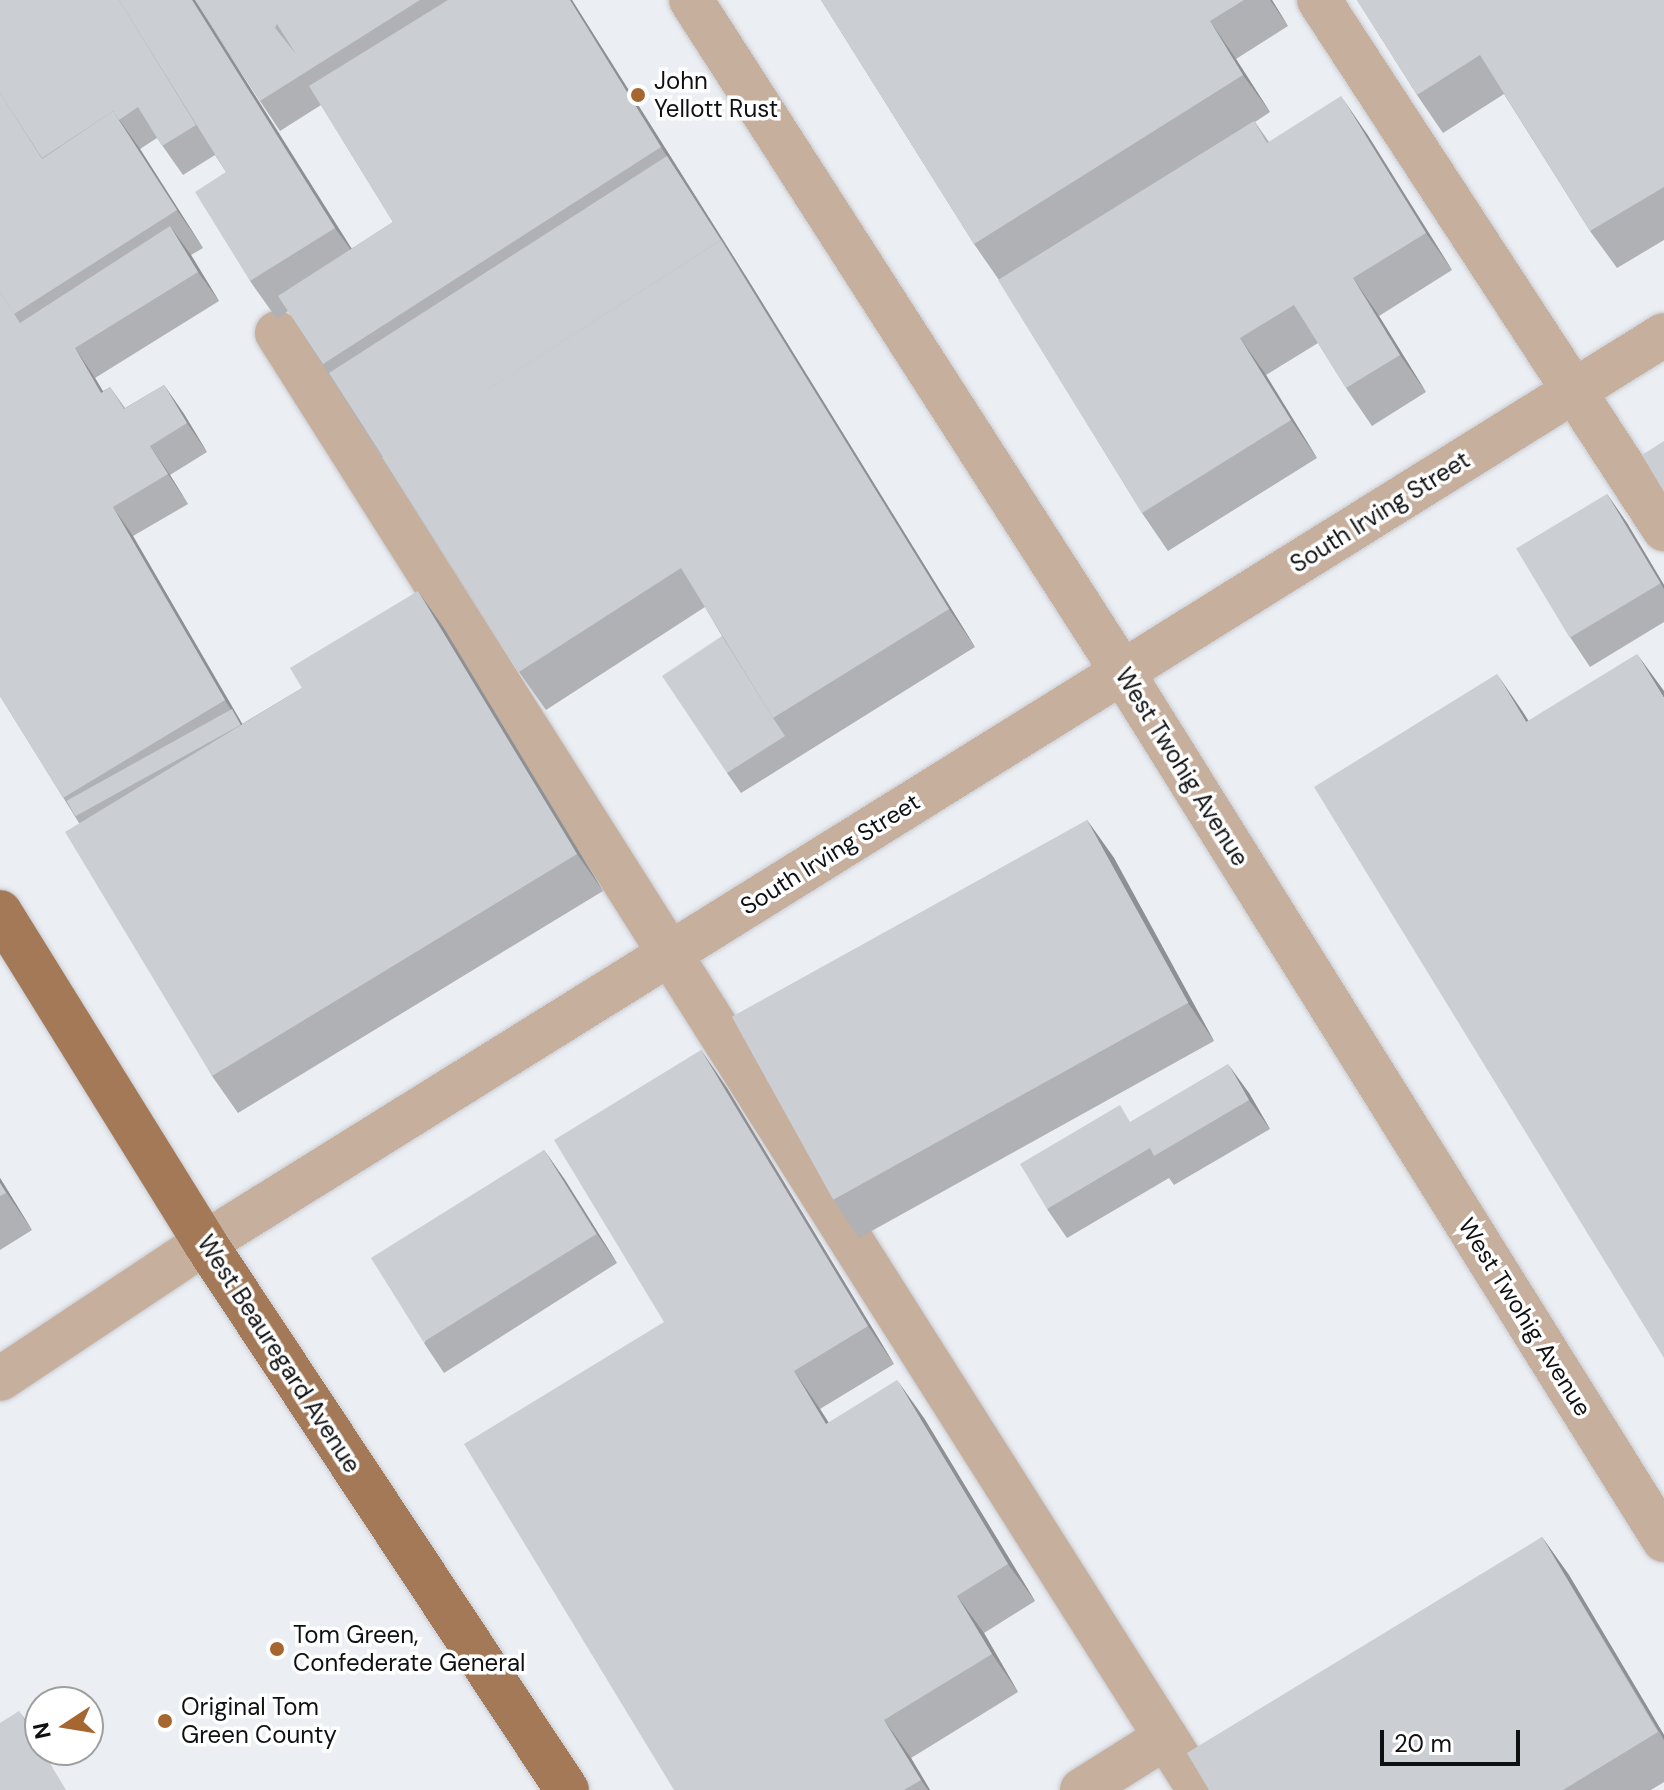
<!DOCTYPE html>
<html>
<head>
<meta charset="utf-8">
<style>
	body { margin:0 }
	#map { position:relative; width:1664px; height:1790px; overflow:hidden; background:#ebeef3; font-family:"DM Sans",sans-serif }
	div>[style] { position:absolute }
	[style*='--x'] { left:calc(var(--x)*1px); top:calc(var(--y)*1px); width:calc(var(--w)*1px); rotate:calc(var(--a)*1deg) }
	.roads { filter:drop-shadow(0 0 2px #c8cacf) drop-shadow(0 0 2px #c8cacf) }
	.minor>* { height:44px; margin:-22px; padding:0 22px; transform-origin:22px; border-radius:22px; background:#c7af9d }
	.major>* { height:44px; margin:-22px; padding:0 22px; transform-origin:22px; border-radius:22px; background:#a37957 }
	.wall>* { inset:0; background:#afb1b5 }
	.shaded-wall>* { inset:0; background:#8e9094; transform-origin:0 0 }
	.building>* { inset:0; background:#cbced3; transform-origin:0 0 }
	.dots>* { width:22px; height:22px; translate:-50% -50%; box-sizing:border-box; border:4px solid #fff; border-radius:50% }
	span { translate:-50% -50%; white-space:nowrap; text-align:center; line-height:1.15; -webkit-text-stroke:7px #fff; paint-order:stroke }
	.poi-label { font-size:24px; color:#0f1012 }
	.left { translate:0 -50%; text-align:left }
	.street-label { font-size:24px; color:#0f1012 }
	.north { position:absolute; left:24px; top:1686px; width:80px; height:80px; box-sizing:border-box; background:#fff; border:2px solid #9f9fa0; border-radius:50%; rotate:258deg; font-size:22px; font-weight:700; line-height:32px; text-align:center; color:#0f1012 }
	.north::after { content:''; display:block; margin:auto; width:28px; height:36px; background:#a6662f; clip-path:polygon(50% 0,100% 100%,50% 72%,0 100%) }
	.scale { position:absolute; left:1380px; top:1730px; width:140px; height:36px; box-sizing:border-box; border:4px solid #0f1012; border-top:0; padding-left:10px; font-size:24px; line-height:28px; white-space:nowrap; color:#0f1012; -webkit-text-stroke:6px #fff; paint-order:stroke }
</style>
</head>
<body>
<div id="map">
	<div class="roads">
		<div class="minor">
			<div style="--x:691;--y:0;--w:800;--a:57.3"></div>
			<div style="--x:1123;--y:673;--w:1022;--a:58.04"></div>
			<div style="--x:1319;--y:0;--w:632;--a:56.89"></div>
			<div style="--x:277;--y:333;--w:1724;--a:57.67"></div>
			<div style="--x:0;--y:1379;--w:246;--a:-33.6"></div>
			<div style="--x:205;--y:1243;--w:1718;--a:-31.9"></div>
			<div style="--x:1082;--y:1790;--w:99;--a:-32.2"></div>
		</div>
		<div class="major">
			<div style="--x:0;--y:912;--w:389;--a:58.2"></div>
			<div style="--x:205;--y:1243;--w:656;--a:56.5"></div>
		</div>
	</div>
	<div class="wall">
		<div style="clip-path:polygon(evenodd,0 0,572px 0,747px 278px,975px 647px,741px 793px,727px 773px,722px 636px,705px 607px,546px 710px,519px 672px,288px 311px,277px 319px,250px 281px,226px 172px,215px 155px,183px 175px,157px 138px,140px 149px,203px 248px,191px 255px,219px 301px,95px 378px,103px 391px,110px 387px,125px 408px,164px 385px,184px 414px,207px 452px,170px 475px,188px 504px,133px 536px,242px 724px,302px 688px,418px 591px,444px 628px,603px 891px,238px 1113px,212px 1076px,79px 823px,0 696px,0 0,206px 18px,260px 101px,280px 131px,321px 105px,393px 222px,351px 249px,206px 18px)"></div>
		<div style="clip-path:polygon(821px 0,1272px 0,1288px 26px,1236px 59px,1270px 112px,1255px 122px,1269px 142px,1367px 134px,1452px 270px,1379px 316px,1426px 392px,1372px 426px,1346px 388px,1318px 343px,1266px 375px,1317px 458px,1168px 551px,1142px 513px,999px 280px,974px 244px)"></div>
		<div style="clip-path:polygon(1357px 0,1664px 0,1664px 240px,1617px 268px,1590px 231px,1504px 94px,1443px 133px,1417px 95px)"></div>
		<div style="clip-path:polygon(1607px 494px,1627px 523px,1664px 585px,1664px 622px,1590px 667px,1570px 637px)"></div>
		<div style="clip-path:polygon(1087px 820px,1114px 858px,1214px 1041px,859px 1238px,833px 1200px)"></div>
		<div style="clip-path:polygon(701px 1050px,727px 1088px,894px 1364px,820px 1409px,829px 1423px,924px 1418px,1035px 1601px,984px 1633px,1018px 1692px,911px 1758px,930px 1790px,674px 1790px,664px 1322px)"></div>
		<div style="clip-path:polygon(1249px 1093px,1270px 1129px,1174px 1185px,1169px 1178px,1067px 1238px,1047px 1209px,1132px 1122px)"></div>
		<div style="clip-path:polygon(544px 1150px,565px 1180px,617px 1263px,444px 1373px,424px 1343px)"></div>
		<div style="clip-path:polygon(0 1178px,32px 1230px,0 1250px)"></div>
		<div style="clip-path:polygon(1542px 1537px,1569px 1575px,1664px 1735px,1664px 1782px,1651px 1790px,1209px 1790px)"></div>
	</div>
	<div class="shaded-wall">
		<div style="clip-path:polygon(192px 0,195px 0,362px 265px,335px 228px)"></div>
		<div style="clip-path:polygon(570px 0,572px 0,747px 278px,975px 647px,949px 609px,727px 249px,661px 147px)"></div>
		<div style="clip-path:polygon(1270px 0,1272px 0,1288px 26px)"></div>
		<div style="clip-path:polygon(1210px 21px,1236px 59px,1270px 112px,1243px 75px)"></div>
		<div style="clip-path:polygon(1341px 96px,1367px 134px,1452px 270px,1426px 233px)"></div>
		<div style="clip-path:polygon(113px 111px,140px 149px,203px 248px,177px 210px)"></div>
		<div style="clip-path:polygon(170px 226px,191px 255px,219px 301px,198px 272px)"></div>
		<div style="clip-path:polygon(1353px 278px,1379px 316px,1426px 392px,1400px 355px)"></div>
		<div style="clip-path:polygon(1240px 338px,1266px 375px,1317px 458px,1291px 420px)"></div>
		<div style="clip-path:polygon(75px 348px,95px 378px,121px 422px,101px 393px)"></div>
		<div style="clip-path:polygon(164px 385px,184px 414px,207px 452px,187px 423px)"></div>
		<div style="clip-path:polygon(150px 446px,170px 475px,188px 504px,168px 474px)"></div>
		<div style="clip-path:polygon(1607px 494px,1627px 523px,1664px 585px,1664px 589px)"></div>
		<div style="clip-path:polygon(113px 507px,133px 536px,265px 763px,251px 742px,225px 700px)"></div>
		<div style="clip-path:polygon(418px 591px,444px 628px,603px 891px,577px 854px)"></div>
		<div style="clip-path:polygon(1637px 654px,1664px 691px,1664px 698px)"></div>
		<div style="clip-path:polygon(1497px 674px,1523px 712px,1553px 760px,1526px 722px)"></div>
		<div style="clip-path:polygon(1087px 820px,1114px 858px,1214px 1041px,1188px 1003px)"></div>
		<div style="clip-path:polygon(701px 1050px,727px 1088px,894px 1364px,868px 1326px)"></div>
		<div style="clip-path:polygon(1228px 1064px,1249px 1093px,1270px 1129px,1249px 1100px)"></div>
		<div style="clip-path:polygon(544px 1150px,565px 1180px,617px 1263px,597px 1234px)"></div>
		<div style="clip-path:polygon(0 1178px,32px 1230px,0 1183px)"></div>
		<div style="clip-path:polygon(794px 1371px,820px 1409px,853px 1462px,826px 1424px)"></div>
		<div style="clip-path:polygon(897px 1380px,924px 1418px,1035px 1601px,1008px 1564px)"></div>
		<div style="clip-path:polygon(1542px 1537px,1569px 1575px,1664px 1735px,1664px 1740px)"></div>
		<div style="clip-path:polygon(957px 1596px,984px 1633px,1018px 1692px,992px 1654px)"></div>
		<div style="clip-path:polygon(19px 1711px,40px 1741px,40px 1746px)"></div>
		<div style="clip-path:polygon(884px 1720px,911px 1758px,930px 1790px,928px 1790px,921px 1780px)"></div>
		<div style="left:42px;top:1750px;width:4px;height:47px"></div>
	</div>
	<div class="building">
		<div style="clip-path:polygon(0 0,119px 0,196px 125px,162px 146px,138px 107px,119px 120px,113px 111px,42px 158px,0 93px)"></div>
		<div style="clip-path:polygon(119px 0,192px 0,335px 228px,250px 281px,195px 192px,226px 172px)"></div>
		<div style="clip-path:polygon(evenodd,195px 0,420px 0,260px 101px,195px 0,277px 24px,296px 54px,275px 28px,277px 24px)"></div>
		<div style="clip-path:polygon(448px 0,570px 0,661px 147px,323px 364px,278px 296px,393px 222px,309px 86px)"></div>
		<div style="clip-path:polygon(821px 0,1244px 0,1210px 21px,1243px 75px,974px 244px)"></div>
		<div style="clip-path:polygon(1357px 0,1664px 0,1664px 187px,1590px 231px,1480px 55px,1417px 95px)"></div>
		<div style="clip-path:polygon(0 93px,42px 159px,113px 111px,177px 210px,14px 314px,0 292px)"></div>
		<div style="clip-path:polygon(1341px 96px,1426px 233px,1353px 278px,1400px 355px,1346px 388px,1294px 305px,1240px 338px,1291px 420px,1142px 513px,998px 280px,1254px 121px,1267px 143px)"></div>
		<div style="clip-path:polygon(667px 156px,726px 248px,721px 240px,383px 457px,329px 373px)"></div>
		<div style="clip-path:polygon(170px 226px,198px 272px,75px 348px,101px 393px,110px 387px,124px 409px,164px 385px,187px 423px,150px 446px,168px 474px,113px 507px,225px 700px,63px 798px,0 696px,0 292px,20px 323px)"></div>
		<div style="clip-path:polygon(721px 240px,949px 609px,773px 718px,681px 568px,519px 672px,382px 457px)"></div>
		<div style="clip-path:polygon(1664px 441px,1664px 492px,1642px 455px)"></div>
		<div style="left:1607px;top:494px;width:104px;height:106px;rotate:59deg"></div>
		<div style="clip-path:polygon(418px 591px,577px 854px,212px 1076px,65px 832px,302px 688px,290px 668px)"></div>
		<div style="clip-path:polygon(722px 636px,773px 718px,785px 736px,727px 773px,662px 676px)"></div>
		<div style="clip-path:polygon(1637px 654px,1664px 698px,1664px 1358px,1314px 787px,1497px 674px,1526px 722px)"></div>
		<div style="left:232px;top:709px;width:18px;height:189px;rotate:61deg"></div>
		<div style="left:1087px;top:820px;width:209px;height:406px;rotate:61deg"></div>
		<div style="clip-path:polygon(701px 1050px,868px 1326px,794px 1371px,826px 1424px,897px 1380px,1008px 1564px,957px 1596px,992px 1654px,884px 1720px,921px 1780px,904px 1790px,674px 1790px,464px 1444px,664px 1322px,554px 1140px)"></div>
		<div style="clip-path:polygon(1228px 1064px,1249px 1100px,1154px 1156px,1150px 1148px,1047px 1209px,1020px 1164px,1120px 1105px,1130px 1122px)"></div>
		<div style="left:544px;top:1150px;width:99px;height:204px;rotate:58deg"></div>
		<div style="clip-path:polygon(0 1183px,6px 1193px,0 1196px)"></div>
		<div style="clip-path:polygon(1542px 1537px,1658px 1732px,1563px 1790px,1209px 1790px,1187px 1753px)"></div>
		<div style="clip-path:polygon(19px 1711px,40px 1746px,40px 1750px,42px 1750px,66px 1790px,0 1790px,0 1723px)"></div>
	</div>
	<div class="dots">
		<div style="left:638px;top:95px;background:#a6662f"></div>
		<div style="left:277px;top:1649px;background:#a6662f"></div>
		<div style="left:165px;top:1721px;background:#a6662f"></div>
	</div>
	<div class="poi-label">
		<span class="left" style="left:654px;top:95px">John<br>Yellott Rust</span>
		<span class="left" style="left:293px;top:1649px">Tom Green,<br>Confederate General</span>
		<span class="left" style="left:181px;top:1721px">Original Tom<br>Green County</span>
	</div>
	<div class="street-label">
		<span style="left:1380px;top:512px;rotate:-32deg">South Irving Street</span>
		<span style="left:1182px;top:767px;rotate:58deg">West Twohig Avenue</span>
		<span style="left:830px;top:854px;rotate:-32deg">South Irving Street</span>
		<span style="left:1525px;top:1317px;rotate:58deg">West Twohig Avenue</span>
		<span style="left:279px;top:1354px;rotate:57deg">West Beauregard Avenue</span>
	</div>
	<div class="north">N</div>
	<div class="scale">20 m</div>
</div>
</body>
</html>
